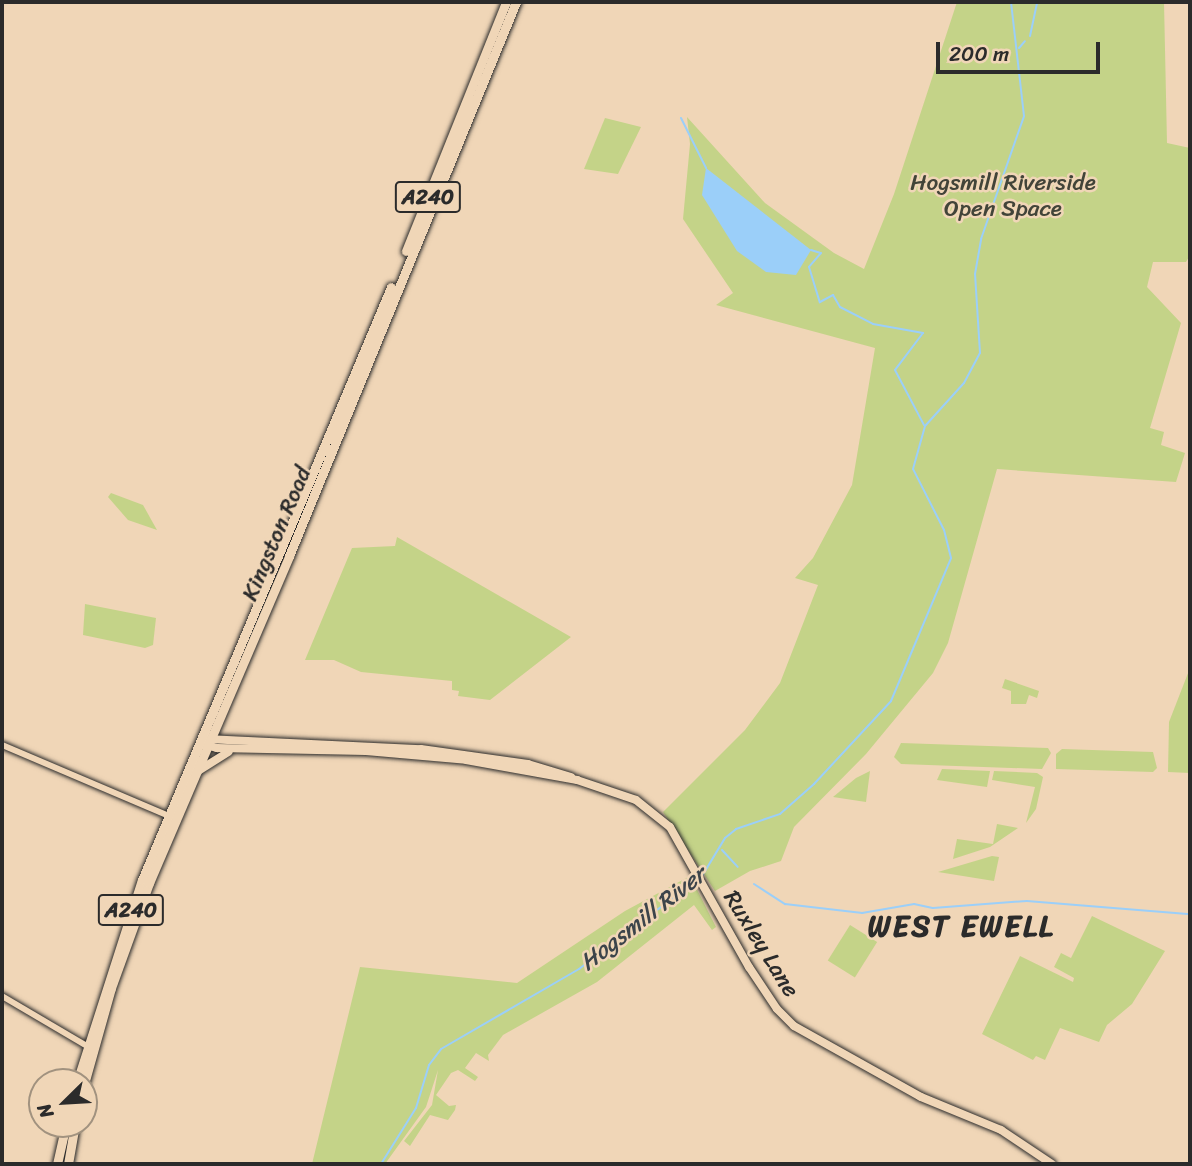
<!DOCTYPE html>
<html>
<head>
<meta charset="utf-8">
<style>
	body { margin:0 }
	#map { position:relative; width:1192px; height:1166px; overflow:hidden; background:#f0d6b7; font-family:Sriracha,sans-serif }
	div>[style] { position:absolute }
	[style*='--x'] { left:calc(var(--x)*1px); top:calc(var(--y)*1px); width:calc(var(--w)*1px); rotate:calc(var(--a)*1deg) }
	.green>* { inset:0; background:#c4d388; transform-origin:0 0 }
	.water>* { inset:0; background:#9bcff9 }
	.stream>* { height:2px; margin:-1px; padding:0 1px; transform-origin:1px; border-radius:1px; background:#9bcff9 }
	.roads { filter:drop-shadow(0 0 2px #2b2b2b) drop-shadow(0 0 2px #2b2b2b) }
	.minor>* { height:6px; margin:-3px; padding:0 3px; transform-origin:3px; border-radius:3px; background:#f0d6b7 }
	.major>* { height:8px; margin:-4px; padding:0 4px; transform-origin:4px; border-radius:4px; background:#f0d6b7 }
	.highway>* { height:9px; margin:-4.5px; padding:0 4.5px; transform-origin:4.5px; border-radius:4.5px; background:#f0d6b7 }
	span { translate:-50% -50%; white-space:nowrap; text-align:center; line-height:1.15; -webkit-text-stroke:5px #f0d6b7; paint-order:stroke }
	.shield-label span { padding:2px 5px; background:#f0d6b7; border:2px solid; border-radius:5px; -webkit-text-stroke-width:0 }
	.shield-label { font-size:21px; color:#2b2b2b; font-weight:700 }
	.park-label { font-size:23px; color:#424439 }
	.street-label { font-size:23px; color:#2b2b2b }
	.water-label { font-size:24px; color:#3c444a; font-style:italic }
	.district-label { font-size:30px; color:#2b2b2b; font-weight:700; letter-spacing:2px }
	.frame { position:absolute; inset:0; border:4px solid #2b2b2b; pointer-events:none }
	.north { position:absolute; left:28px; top:1068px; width:70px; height:70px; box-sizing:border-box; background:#f0d6b7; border:2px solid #a1927f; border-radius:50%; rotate:246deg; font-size:19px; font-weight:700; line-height:28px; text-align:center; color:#2b2b2b }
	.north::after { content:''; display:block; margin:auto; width:24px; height:32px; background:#2b2b2b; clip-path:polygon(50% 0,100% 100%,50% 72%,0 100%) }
	.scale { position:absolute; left:936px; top:42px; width:164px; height:32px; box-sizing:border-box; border:4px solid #2b2b2b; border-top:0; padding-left:9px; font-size:21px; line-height:24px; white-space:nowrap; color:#2b2b2b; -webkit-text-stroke:5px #f0d6b7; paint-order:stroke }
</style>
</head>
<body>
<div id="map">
	<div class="green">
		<div style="clip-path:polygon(957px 2px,1164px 2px,1167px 143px,1190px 148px,1190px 255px,1186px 262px,1153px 262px,1147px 287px,1181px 323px,1150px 428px,1164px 432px,1161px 445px,1185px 453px,1176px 482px,997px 469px,948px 643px,933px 673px,866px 754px,794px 827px,781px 861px,750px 871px,715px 891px,663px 812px,745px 730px,780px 683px,818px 585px,795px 578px,813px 558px,852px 485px,875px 348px,716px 305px,733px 293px,683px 219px,690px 144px,687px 117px,765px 203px,834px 253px,864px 269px,894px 194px)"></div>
		<div style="clip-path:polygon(605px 118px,641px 127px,618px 174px,584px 169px)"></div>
		<div style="clip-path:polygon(111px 493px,143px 505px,157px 530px,128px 520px,108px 497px)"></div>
		<div style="clip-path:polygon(397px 537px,571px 637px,490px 700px,458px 696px,459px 691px,452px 690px,452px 681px,361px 672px,334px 660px,305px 660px,352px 548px,395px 546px)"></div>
		<div style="clip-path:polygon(85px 604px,156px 618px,153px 645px,145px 648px,83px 635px)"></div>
		<div style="clip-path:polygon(1190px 668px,1190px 773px,1168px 772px,1169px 722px)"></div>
		<div style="clip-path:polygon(1005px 679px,1039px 691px,1037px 698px,1029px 695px,1026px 704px,1011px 704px,1011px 691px,1002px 688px)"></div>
		<div style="clip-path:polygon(901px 743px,1048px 748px,1051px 753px,1042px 769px,901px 764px,894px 757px)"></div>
		<div style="clip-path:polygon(1062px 749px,1153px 752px,1157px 768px,1153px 772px,1056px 769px,1056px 754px)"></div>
		<div style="clip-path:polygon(942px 769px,990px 771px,987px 787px,937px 780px)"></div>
		<div style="clip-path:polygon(870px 771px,866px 802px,833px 797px,856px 778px)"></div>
		<div style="clip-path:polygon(994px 771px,1037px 773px,1043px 777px,1036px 809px,1026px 823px,1035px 787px,992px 780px)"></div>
		<div style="clip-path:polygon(997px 824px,1018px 828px,990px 847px,953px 859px,957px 839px,993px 844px)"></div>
		<div style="clip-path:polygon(992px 856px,999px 857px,994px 881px,938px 872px)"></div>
		<div style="clip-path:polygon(690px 876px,716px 927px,712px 930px,694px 905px,597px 982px,503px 1035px,488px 1055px,489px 1061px,476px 1053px,465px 1068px,478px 1077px,475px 1081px,458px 1070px,451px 1073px,436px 1095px,449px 1106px,456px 1105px,455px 1110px,448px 1120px,430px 1115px,410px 1146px,404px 1141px,432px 1105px,438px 1070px,426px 1107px,385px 1164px,312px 1164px,360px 967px,517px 983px,625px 911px)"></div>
		<div style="clip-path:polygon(1092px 916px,1165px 951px,1132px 1004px,1107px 1025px,1099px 1042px,1060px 1028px,1045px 1060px,1036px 1056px,1033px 1060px,982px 1034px,1020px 956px,1073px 982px,1074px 978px,1054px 967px,1061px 953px,1071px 958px)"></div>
		<div style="left:850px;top:925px;width:32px;height:42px;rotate:32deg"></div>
	</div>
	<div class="water">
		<div style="clip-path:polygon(706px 168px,811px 250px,796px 275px,766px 272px,737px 251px,702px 195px)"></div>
	</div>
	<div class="stream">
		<div style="--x:1030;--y:36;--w:35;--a:-78"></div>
		<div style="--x:1019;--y:48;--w:9;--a:-49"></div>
		<div style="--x:681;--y:118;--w:56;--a:63.4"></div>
		<div style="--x:811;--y:250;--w:10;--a:17"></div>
		<div style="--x:821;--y:253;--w:18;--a:131"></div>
		<div style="--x:809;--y:267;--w:37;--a:73"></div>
		<div style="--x:820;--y:302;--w:15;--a:-28"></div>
		<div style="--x:833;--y:295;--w:14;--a:60"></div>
		<div style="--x:840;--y:307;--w:37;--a:27"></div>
		<div style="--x:873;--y:324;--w:51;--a:10.2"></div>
		<div style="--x:923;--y:333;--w:46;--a:127.1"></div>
		<div style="--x:895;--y:370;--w:62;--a:62.2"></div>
		<div style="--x:722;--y:850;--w:23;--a:47"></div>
		<div style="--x:702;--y:876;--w:44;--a:-58.8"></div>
		<div style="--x:725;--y:838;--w:14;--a:-39"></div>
		<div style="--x:736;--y:829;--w:46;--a:-18.8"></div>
		<div style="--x:780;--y:814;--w:45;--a:-41.4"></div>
		<div style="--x:814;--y:784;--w:113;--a:-47.1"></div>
		<div style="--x:891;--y:701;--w:155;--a:-67.2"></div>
		<div style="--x:951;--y:558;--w:29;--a:-104"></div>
		<div style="--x:944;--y:530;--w:68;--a:-116.9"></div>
		<div style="--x:913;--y:469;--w:45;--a:-74.4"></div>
		<div style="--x:925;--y:426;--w:58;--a:-47.8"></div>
		<div style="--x:964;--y:383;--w:34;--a:-62"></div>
		<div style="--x:980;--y:353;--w:79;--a:-93.6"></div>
		<div style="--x:975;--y:274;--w:36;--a:-80"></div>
		<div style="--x:981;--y:239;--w:130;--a:-70.7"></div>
		<div style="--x:1024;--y:116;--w:115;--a:-96.5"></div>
		<div style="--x:754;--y:884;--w:37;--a:33"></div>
		<div style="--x:785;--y:904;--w:78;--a:6.7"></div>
		<div style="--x:862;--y:913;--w:53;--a:-9.8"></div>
		<div style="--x:914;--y:904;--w:19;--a:12"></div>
		<div style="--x:933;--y:908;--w:94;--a:-4.3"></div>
		<div style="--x:1027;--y:901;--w:164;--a:4.6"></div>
		<div style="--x:381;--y:1164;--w:66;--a:-58"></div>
		<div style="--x:416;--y:1108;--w:45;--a:-73.2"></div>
		<div style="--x:429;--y:1065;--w:20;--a:-53"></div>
		<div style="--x:441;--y:1049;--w:160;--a:-30.1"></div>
		<div style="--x:579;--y:969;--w:149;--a:-37.1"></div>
	</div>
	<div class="roads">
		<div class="minor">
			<div style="--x:2;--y:745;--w:181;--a:23"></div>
			<div style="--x:2;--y:996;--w:99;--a:30.5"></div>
		</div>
		<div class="major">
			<div style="--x:206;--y:739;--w:215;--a:2.7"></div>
			<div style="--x:421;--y:749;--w:108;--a:8"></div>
			<div style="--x:528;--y:764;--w:45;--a:16.8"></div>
			<div style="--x:202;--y:744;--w:16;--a:15"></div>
			<div style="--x:217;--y:748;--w:149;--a:1.2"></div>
			<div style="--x:366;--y:751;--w:100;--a:5.1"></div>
			<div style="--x:466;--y:760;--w:113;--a:10.2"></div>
			<div style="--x:577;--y:780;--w:62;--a:18.7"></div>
			<div style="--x:636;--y:800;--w:43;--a:38.5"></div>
			<div style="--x:670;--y:827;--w:161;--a:60.6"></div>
			<div style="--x:749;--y:967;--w:50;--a:56.3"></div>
			<div style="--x:777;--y:1009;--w:24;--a:45"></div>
			<div style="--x:794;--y:1026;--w:145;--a:29.2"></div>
			<div style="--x:921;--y:1097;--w:87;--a:22.4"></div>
			<div style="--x:1001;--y:1130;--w:61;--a:33.7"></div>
			<div style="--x:198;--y:771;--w:36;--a:-32"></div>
		</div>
		<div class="highway">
			<div style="--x:406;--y:251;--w:268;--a:-68.1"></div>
			<div style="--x:77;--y:1082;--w:212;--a:-72.2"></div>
			<div style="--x:142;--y:880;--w:643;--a:-67.22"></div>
			<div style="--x:84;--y:1084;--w:100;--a:-74.3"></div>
			<div style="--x:111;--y:988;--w:112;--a:-70.1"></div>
			<div style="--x:149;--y:883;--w:356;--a:-66.8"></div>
			<div style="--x:289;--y:556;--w:599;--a:-67.72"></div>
			<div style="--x:57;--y:1164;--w:41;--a:-77.3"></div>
			<div style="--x:68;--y:1164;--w:41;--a:-80.1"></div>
		</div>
	</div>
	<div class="shield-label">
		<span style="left:428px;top:197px">A240</span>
		<span style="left:131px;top:910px">A240</span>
	</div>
	<div class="park-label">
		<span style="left:1003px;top:196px">Hogsmill Riverside<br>Open Space</span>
	</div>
	<div class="street-label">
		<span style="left:277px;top:534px;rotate:-67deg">Kingston Road</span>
		<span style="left:761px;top:944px;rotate:58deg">Ruxley Lane</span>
	</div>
	<div class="water-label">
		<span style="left:643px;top:919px;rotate:-38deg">Hogsmill River</span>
	</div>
	<div class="district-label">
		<span style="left:961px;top:926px">WEST EWELL</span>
	</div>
	<div class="frame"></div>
	<div class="north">N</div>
	<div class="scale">200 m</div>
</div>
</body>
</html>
